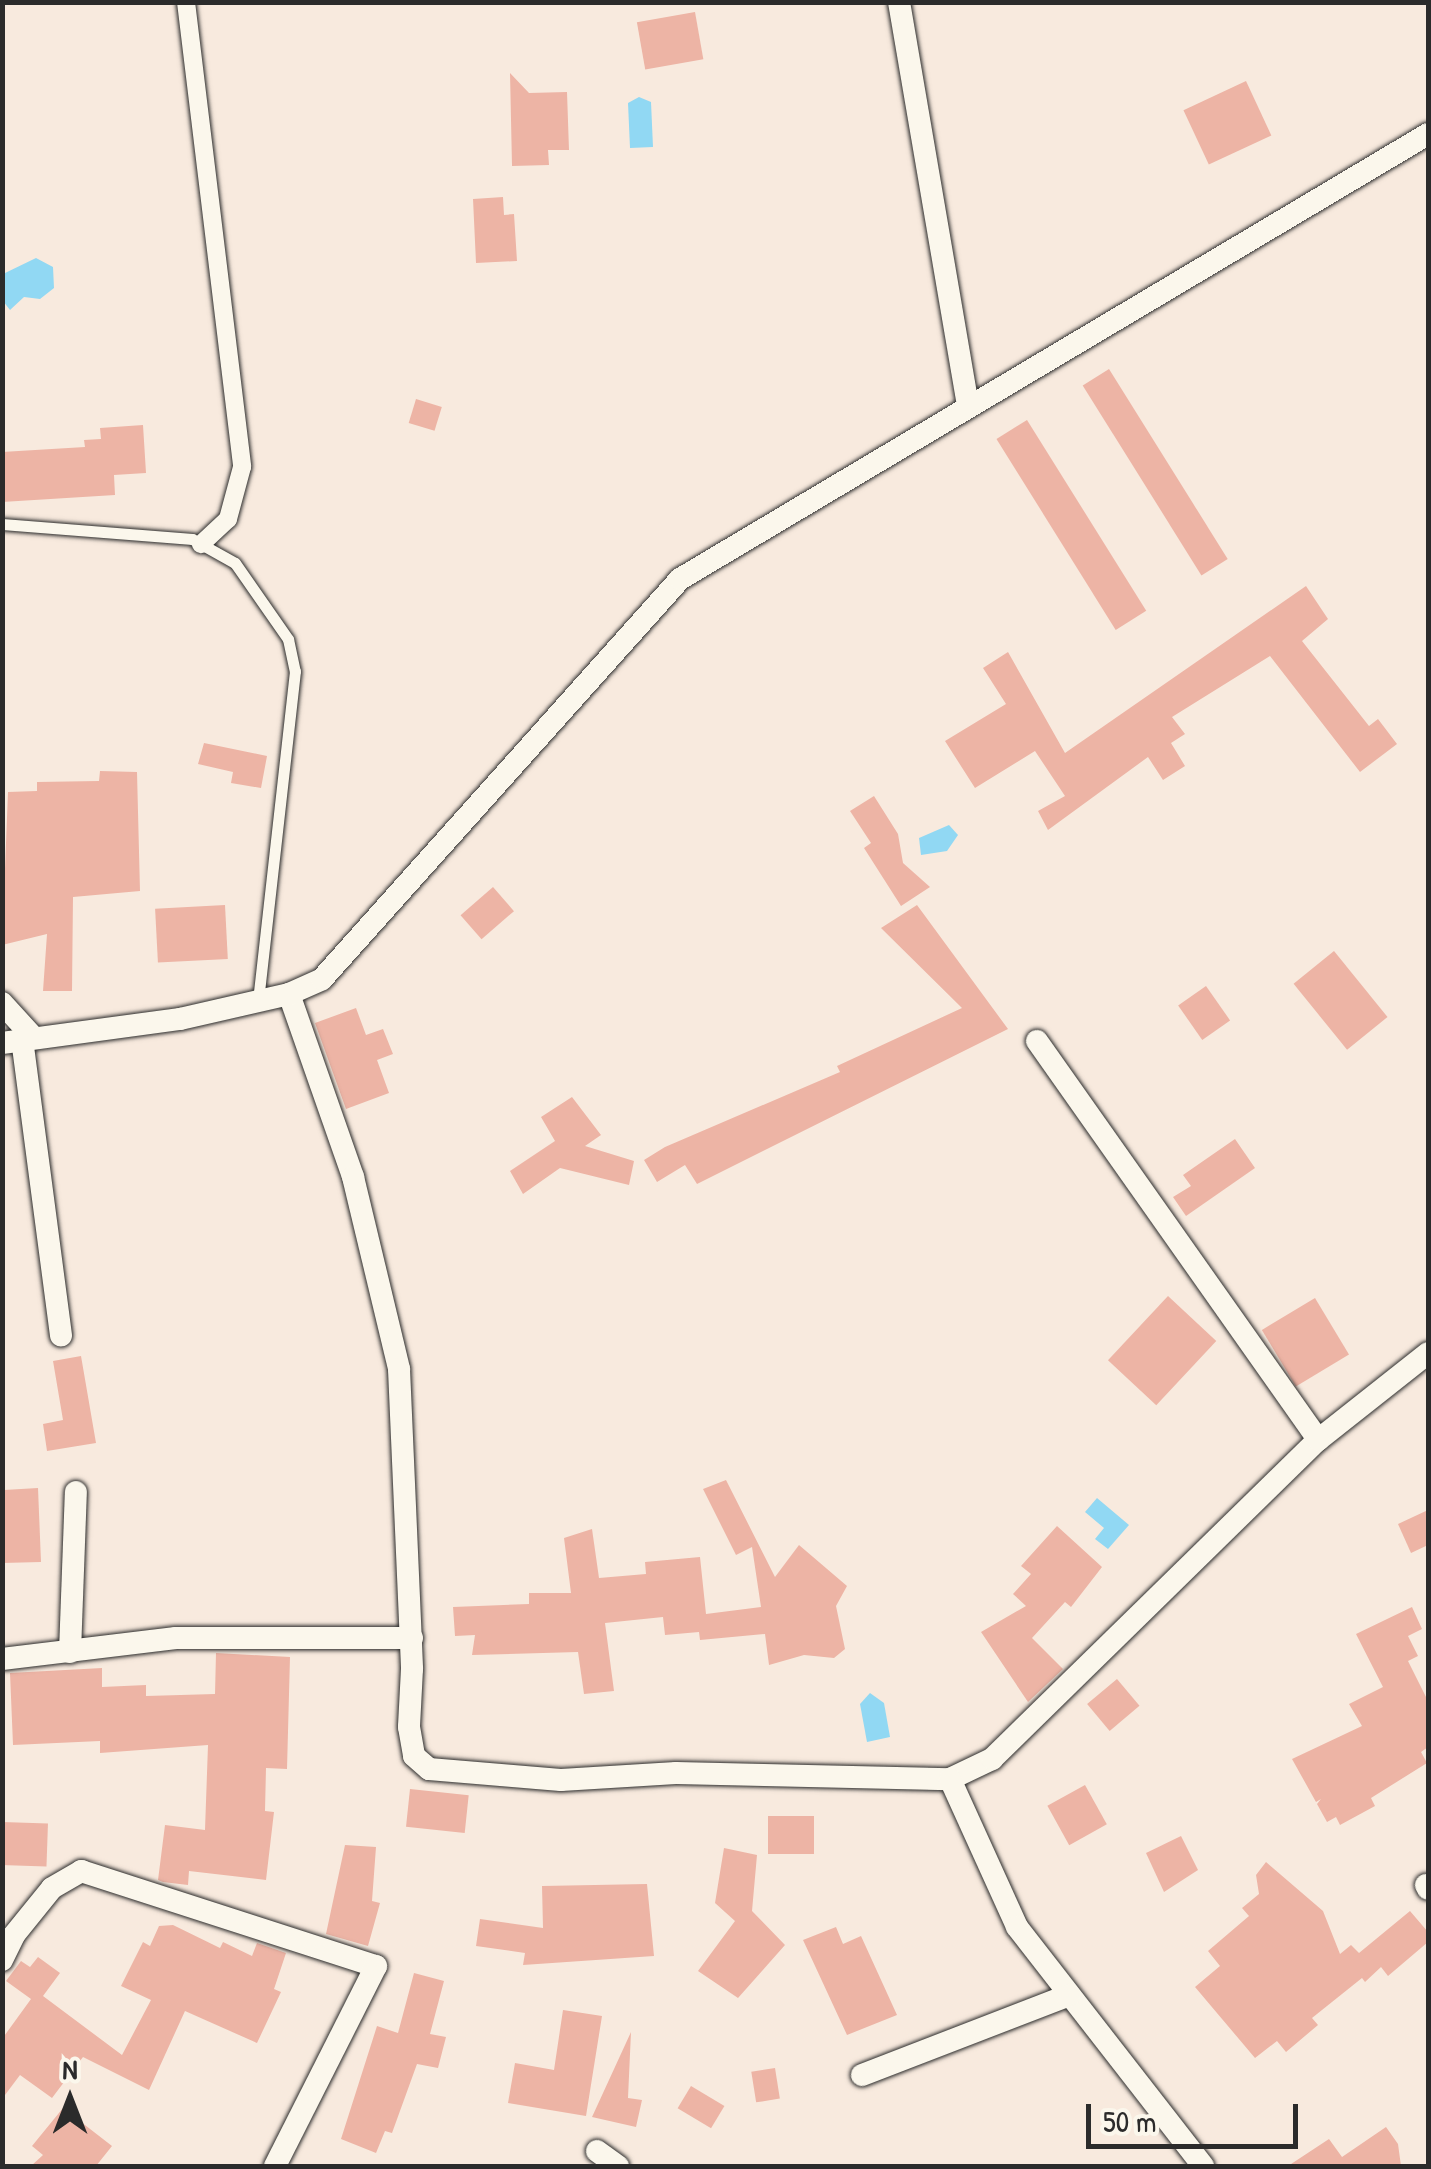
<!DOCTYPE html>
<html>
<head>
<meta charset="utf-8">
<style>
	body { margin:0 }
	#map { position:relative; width:1431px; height:2169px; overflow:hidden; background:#f8eade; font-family:"Patrick Hand",sans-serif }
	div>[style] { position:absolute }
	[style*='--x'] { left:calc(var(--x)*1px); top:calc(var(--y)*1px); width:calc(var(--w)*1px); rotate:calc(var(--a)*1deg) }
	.water>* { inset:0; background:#91d8f3 }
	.building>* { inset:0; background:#edb4a5; transform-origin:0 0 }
	.roads { filter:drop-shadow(0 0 2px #2b2b2b) drop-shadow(0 0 2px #2b2b2b) }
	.service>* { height:11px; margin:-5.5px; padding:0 5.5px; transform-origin:5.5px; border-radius:5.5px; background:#fbf7ec }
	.pedestrian>* { height:18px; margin:-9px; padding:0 9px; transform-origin:9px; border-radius:9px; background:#fbf7ec }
	.minor>* { height:22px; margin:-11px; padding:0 11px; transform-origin:11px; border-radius:11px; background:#fbf7ec }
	span { translate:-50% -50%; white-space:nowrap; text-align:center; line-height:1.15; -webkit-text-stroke:8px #fbf7ec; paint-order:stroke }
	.frame { position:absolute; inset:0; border:5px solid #2b2b2b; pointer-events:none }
	.north { position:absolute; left:20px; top:2049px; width:100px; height:100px; -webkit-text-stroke:8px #fbf7ec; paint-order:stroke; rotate:0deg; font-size:28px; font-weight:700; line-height:40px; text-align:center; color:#2b2b2b }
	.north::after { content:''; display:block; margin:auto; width:35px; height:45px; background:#2b2b2b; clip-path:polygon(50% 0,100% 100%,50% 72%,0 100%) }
	.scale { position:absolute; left:1086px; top:2104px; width:212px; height:45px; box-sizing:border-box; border:5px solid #2b2b2b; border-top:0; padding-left:12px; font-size:30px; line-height:35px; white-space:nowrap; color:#2b2b2b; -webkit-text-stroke:8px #fbf7ec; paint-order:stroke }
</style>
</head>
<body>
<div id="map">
	<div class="water">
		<div style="clip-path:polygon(639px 97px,651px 102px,653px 147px,630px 148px,628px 103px)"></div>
		<div style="clip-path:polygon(36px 258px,53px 267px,54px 288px,40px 299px,24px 297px,10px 310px,3px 301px,3px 274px)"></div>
		<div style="clip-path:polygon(949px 825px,958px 835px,947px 851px,921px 855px,919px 838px)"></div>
		<div style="clip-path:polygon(1097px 1498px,1129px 1525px,1108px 1549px,1095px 1539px,1104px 1528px,1085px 1512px)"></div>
		<div style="clip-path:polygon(870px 1693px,884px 1703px,890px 1737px,867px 1742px,860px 1704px)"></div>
	</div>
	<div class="building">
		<div style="left:695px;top:12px;width:48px;height:59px;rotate:80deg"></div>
		<div style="clip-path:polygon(510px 73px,529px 93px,567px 92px,569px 150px,548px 150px,549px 165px,512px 166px)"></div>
		<div style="left:1246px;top:81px;width:60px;height:69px;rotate:65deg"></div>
		<div style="clip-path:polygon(503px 197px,504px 215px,514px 214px,517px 261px,476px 263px,473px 199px)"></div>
		<div style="left:1109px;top:369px;width:224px;height:31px;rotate:58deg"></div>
		<div style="left:416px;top:399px;width:27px;height:25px;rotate:17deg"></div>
		<div style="left:1027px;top:420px;width:225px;height:36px;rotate:58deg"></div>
		<div style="clip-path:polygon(143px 425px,146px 473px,114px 475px,115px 495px,2px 502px,2px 452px,85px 447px,84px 440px,101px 439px,100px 428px)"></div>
		<div style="clip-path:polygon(1306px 586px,1328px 619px,1302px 641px,1369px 726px,1378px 719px,1397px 744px,1360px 772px,1270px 656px,1172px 717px,1185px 734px,1171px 743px,1185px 766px,1163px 780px,1148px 757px,1048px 830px,1038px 811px,1065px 796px,1035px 751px,975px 788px,945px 741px,1006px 704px,983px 668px,1008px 652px,1065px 753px)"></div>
		<div style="clip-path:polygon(204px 743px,267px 756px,261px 788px,231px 783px,233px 772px,198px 764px)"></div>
		<div style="clip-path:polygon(100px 771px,137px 772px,140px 891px,73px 897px,72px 991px,43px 991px,47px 934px,2px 945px,8px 792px,37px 791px,37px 782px,99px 781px)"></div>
		<div style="clip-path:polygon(874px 796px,898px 834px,903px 863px,930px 887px,901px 906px,864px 848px,871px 843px,850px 811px)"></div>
		<div style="left:493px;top:887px;width:32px;height:43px;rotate:49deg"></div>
		<div style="left:225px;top:905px;width:54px;height:70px;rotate:87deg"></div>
		<div style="clip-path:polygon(917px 905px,1008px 1029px,697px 1184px,685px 1165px,657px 1182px,644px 1160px,665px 1147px,840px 1072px,837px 1066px,962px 1008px,881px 928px)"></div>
		<div style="left:1334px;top:951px;width:85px;height:52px;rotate:51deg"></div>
		<div style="left:1206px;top:986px;width:42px;height:34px;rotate:55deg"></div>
		<div style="clip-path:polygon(356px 1008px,366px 1035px,383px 1029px,393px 1054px,377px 1060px,389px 1093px,346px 1109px,315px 1023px)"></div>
		<div style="clip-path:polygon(572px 1097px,601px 1135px,585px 1146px,634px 1161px,629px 1185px,560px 1168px,523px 1194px,510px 1171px,555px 1141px,541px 1117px)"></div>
		<div style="clip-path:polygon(1235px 1139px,1255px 1168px,1186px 1216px,1173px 1197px,1191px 1186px,1183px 1175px)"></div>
		<div style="left:1168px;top:1296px;width:66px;height:88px;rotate:43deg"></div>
		<div style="left:1315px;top:1298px;width:66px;height:62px;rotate:59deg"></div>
		<div style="clip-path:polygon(81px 1356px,96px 1443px,47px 1451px,43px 1424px,63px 1420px,53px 1361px)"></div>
		<div style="clip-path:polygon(726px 1480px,775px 1577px,799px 1545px,847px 1586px,836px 1606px,845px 1649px,834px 1658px,804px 1655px,769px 1665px,765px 1634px,700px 1640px,699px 1632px,665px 1635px,663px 1617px,605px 1623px,614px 1691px,584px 1694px,578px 1652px,472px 1655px,475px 1635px,455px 1636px,453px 1607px,529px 1604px,529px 1593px,571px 1593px,564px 1538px,592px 1529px,599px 1578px,646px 1574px,645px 1562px,700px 1557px,706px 1614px,761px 1607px,752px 1547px,736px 1555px,703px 1489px)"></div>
		<div style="clip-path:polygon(38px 1488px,41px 1562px,2px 1563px,4px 1490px)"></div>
		<div style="clip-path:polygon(1428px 1510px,1428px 1545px,1411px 1553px,1398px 1524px)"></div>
		<div style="clip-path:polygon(1057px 1526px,1102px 1567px,1071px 1607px,1065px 1602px,1032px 1638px,1063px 1669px,1028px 1702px,981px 1632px,1026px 1606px,1013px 1594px,1031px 1574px,1021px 1566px)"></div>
		<div style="clip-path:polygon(1412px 1607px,1422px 1629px,1408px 1636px,1418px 1656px,1408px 1661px,1428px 1701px,1428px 1747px,1421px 1752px,1427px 1763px,1371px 1798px,1375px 1806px,1340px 1825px,1336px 1817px,1327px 1822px,1317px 1804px,1321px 1799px,1316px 1802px,1292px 1759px,1362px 1726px,1349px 1704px,1383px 1687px,1356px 1634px)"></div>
		<div style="clip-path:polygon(216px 1653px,290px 1657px,287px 1769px,266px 1768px,265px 1811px,274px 1812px,266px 1880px,189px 1871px,188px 1885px,163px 1882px,158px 1880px,165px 1825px,205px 1830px,208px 1745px,100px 1753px,100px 1741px,13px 1745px,10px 1673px,102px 1668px,102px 1687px,146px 1685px,146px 1696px,215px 1694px)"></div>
		<div style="left:1117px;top:1679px;width:35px;height:39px;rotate:50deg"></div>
		<div style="left:1085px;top:1785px;width:45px;height:43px;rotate:61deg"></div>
		<div style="left:410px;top:1789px;width:59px;height:38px;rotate:6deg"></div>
		<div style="left:768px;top:1816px;width:46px;height:38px"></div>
		<div style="left:2px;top:1822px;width:46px;height:43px;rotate:2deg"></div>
		<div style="clip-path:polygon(1181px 1836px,1198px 1870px,1164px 1892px,1146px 1853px)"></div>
		<div style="clip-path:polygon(345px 1845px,376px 1847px,372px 1901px,380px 1903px,368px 1946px,326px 1934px)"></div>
		<div style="clip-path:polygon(724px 1848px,757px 1855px,752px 1911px,785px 1945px,738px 1998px,698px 1971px,735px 1921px,715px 1903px)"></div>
		<div style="clip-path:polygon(1266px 1862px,1323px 1911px,1340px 1954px,1351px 1945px,1359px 1953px,1410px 1911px,1428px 1932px,1428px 1942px,1388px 1976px,1381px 1967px,1365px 1982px,1362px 1978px,1312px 2018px,1318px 2025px,1286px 2052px,1277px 2041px,1255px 2058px,1195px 1987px,1220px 1966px,1208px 1951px,1249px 1916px,1242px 1908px,1259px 1894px,1256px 1875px)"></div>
		<div style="clip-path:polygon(647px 1884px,654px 1956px,523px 1965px,525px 1953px,476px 1946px,480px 1919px,543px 1928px,542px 1886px)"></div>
		<div style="clip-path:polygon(173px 1925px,220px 1948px,223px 1942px,252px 1956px,257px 1943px,286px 1953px,274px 1989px,281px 1992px,257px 2043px,185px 2011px,149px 2090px,83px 2057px,52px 2098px,20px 2075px,2px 2099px,2px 2039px,31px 1999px,6px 1981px,21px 1961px,30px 1967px,38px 1957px,60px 1973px,43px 1996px,122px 2055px,151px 2000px,121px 1986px,143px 1942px,150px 1946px,159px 1926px)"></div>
		<div style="clip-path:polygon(836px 1927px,843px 1944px,861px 1936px,897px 2015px,847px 2035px,803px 1940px)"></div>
		<div style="clip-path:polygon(414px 1973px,444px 1981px,430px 2034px,446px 2037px,438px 2068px,417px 2064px,392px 2133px,385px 2131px,376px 2153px,341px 2139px,377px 2026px,398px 2033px)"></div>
		<div style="clip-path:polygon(563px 2010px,602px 2016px,586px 2116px,508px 2103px,515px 2063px,554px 2070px)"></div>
		<div style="clip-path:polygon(631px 2032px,628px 2098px,642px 2100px,636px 2127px,592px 2117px)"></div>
		<div style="left:775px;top:2068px;width:31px;height:24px;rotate:81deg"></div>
		<div style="left:691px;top:2086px;width:39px;height:26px;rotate:31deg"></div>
		<div style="clip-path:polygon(63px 2108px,112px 2146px,96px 2166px,31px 2166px,43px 2155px,32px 2146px)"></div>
		<div style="clip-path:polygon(1386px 2127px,1398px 2144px,1401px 2166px,1288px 2166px,1329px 2139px,1342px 2157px)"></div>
	</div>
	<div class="roads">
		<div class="service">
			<div style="--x:2;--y:524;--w:191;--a:4.5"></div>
			<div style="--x:192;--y:539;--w:49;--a:29.2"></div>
			<div style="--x:235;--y:563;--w:93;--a:55.1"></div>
			<div style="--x:288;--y:639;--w:33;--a:78"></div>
			<div style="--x:295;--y:671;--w:333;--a:96.4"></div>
		</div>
		<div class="pedestrian">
			<div style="--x:186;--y:2;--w:468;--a:83.1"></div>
			<div style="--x:242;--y:467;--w:54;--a:105.1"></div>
			<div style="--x:228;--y:519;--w:37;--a:137"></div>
		</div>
		<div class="minor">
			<div style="--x:899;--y:2;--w:410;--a:80.3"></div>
			<div style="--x:289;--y:994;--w:194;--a:70.7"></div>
			<div style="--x:353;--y:1177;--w:197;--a:76.5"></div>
			<div style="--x:399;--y:1369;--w:300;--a:87.5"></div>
			<div style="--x:412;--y:1669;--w:58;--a:93"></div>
			<div style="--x:409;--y:1727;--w:29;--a:80"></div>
			<div style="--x:414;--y:1756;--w:20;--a:41"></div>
			<div style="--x:429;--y:1769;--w:132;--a:4.8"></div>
			<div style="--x:561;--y:1780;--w:115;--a:-3.5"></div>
			<div style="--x:676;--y:1773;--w:274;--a:1.3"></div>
			<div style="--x:950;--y:1779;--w:47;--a:-25.5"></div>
			<div style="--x:992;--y:1759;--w:456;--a:-44.4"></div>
			<div style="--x:1318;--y:1440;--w:140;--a:-38.3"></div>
			<div style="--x:2;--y:1003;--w:46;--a:47.6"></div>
			<div style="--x:22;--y:1039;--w:299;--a:82.5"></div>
			<div style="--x:1037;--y:1041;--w:488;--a:54.8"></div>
			<div style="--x:2;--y:1043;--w:180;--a:-7.7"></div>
			<div style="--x:180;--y:1019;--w:112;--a:-12.9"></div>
			<div style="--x:289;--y:994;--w:36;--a:-24"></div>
			<div style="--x:322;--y:979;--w:537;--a:-48.17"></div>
			<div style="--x:680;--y:579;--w:870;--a:-30.75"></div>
			<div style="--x:70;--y:1652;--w:160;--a:-87.9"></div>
			<div style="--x:2;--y:1659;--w:175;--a:-6.9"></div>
			<div style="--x:176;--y:1638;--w:236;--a:0"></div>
			<div style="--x:950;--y:1779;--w:162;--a:65.6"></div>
			<div style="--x:1017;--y:1927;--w:303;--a:52.1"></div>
			<div style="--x:1426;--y:1885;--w:4;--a:63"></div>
			<div style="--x:2;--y:1960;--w:28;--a:-64"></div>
			<div style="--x:14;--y:1935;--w:60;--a:-51"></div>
			<div style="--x:52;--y:1888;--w:34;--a:-30"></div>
			<div style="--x:81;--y:1871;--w:310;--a:17.9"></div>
			<div style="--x:376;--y:1966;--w:224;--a:116.8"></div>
			<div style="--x:862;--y:2075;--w:222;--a:-21.1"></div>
			<div style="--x:597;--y:2151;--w:26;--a:36"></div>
		</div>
	</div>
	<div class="frame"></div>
	<div class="north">N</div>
	<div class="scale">50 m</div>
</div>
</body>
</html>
